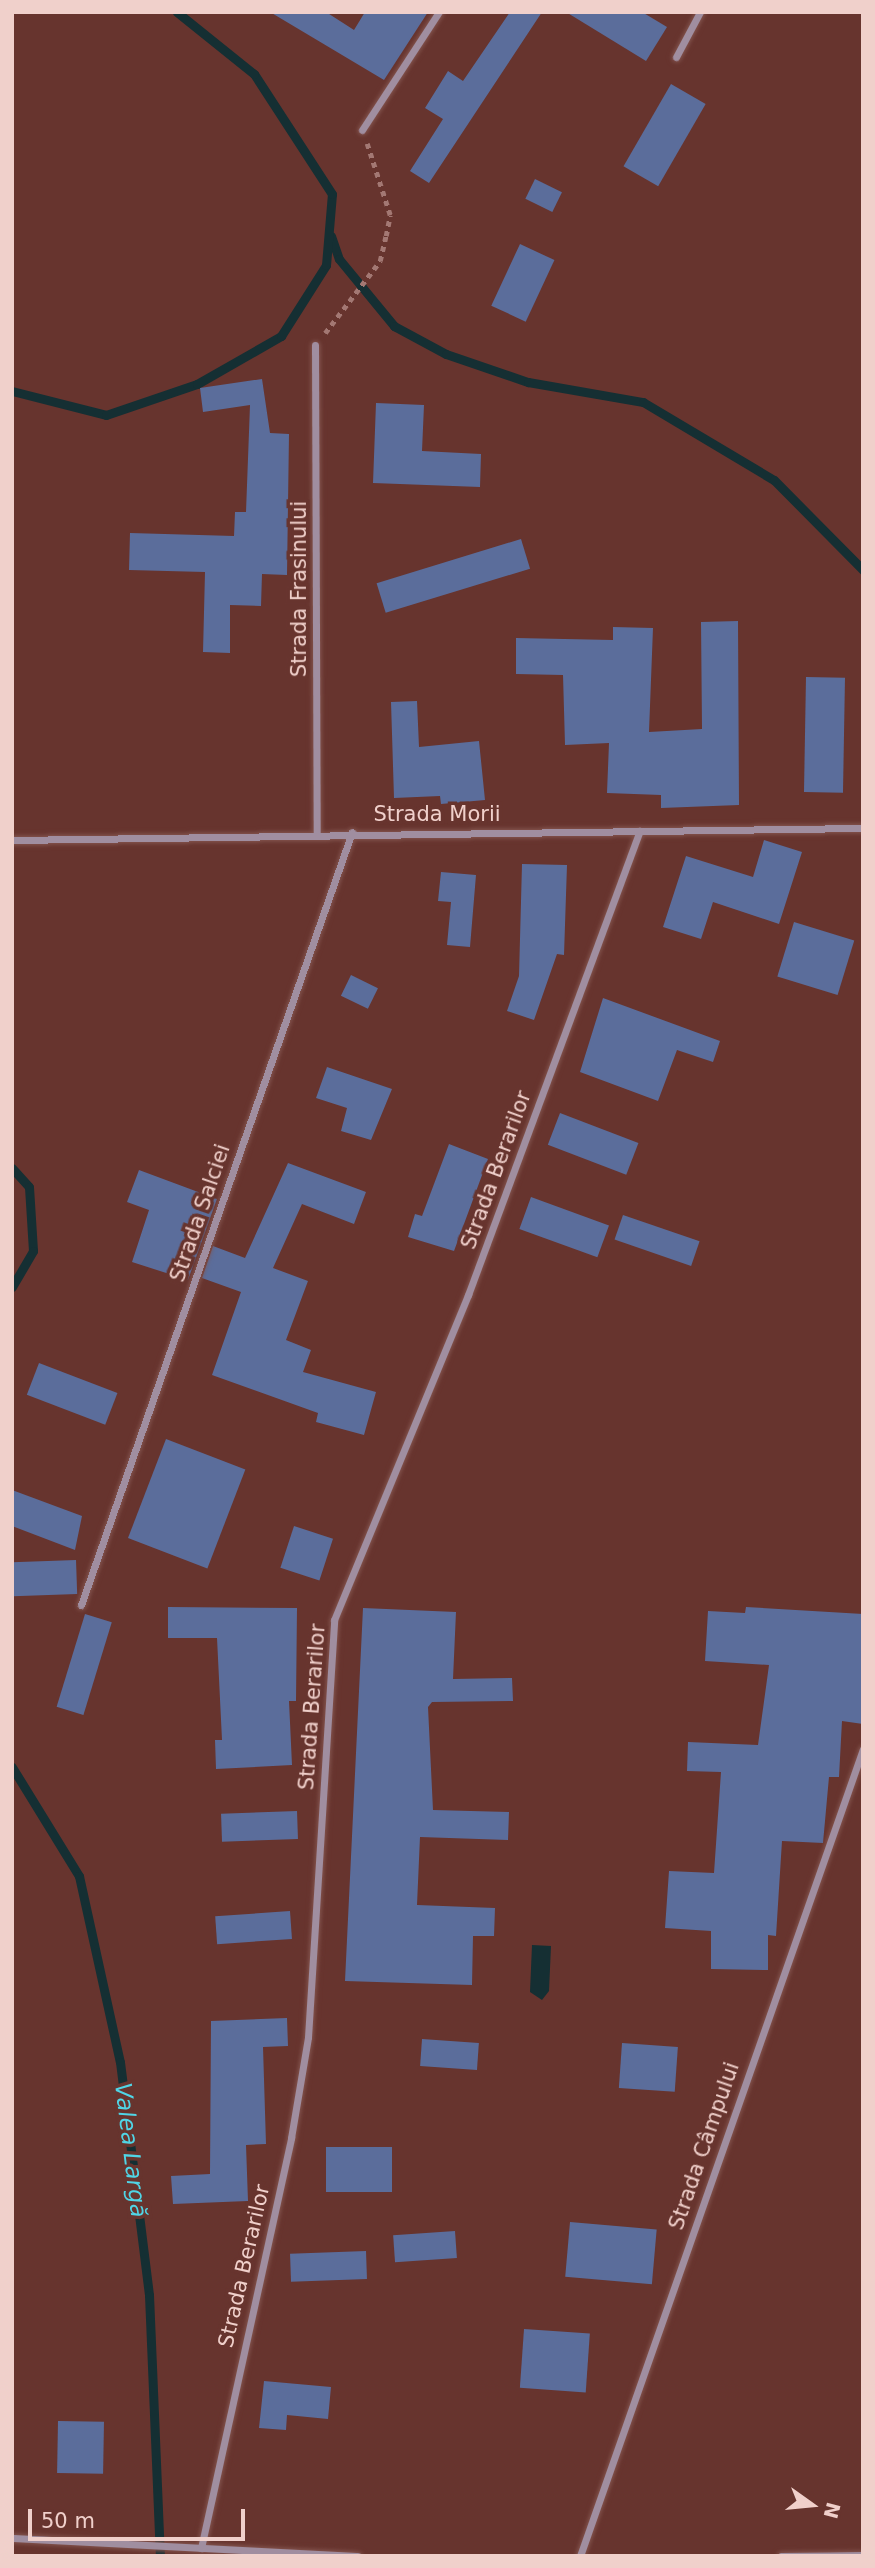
<!DOCTYPE html>
<html>
<head>
<meta charset="utf-8">
<style>
	body { margin:0 }
	#map { position:relative; width:875px; height:2568px; overflow:hidden; background:#67342e; font-family:"DejaVu Sans",sans-serif }
	div>[style] { position:absolute }
	[style*='--x'] { left:calc(var(--x)*1px); top:calc(var(--y)*1px); width:calc(var(--w)*1px); rotate:calc(var(--a)*1deg) }
	.water>* { inset:0; background:#152f33 }
	.stream>* { height:9px; margin:-4.5px; padding:0 4.5px; transform-origin:4.5px; border-radius:4.5px; background:#152f33 }
	.building>* { inset:0; background:#5b6d9b; transform-origin:0 0 }
	.path>* { height:4.5px; margin-top:-2.25px; transform-origin:0; background:repeating-linear-gradient(90deg,#a37873 0 5px,transparent 0 10px) }
	.roads { filter:drop-shadow(0 0 2px #82534d) drop-shadow(0 0 2px #82534d) }
	.minor>* { height:7px; margin:-3.5px; padding:0 3.5px; transform-origin:3.5px; border-radius:3.5px; background:#a08ea0 }
	span { translate:-50% -50%; white-space:nowrap; text-align:center; line-height:1.15; -webkit-text-stroke:7px #67342e; paint-order:stroke }
	.street-label { font-size:21px; color:#f0d0cb }
	.water-label { font-size:23px; color:#50d5e6; font-style:italic }
	.frame { position:absolute; inset:0; border:14px solid #f0d0cb; pointer-events:none }
	.north { position:absolute; left:777px; top:2470px; width:70px; height:70px; -webkit-text-stroke:5px #67342e; paint-order:stroke; rotate:105deg; font-size:19px; font-weight:700; line-height:28px; text-align:center; color:#f0d0cb }
	.north::after { content:''; display:block; margin:auto; width:24px; height:32px; background:#f0d0cb; clip-path:polygon(50% 0,100% 100%,50% 72%,0 100%) }
	.scale { position:absolute; left:28px; top:2509px; width:217px; height:32px; box-sizing:border-box; border:4px solid #f0d0cb; border-top:0; padding-left:9px; font-size:21px; line-height:24px; white-space:nowrap; color:#f0d0cb; -webkit-text-stroke:5px #67342e; paint-order:stroke }
</style>
</head>
<body>
<div id="map">
	<div class="water">
		<div style="clip-path:polygon(532px 1945px,551px 1946px,549px 1991px,542px 2000px,530px 1992px)"></div>
	</div>
	<div class="stream">
		<div style="--x:331;--y:236;--w:24;--a:71"></div>
		<div style="--x:339;--y:259;--w:87;--a:50.6"></div>
		<div style="--x:394;--y:326;--w:59;--a:28.3"></div>
		<div style="--x:446;--y:354;--w:87;--a:18.9"></div>
		<div style="--x:528;--y:382;--w:117;--a:9.9"></div>
		<div style="--x:643;--y:402;--w:152;--a:30.8"></div>
		<div style="--x:774;--y:480;--w:127;--a:45.3"></div>
		<div style="--x:12;--y:391;--w:97;--a:14.3"></div>
		<div style="--x:106;--y:415;--w:96;--a:-18.8"></div>
		<div style="--x:197;--y:384;--w:97;--a:-29.7"></div>
		<div style="--x:281;--y:336;--w:84;--a:-57.6"></div>
		<div style="--x:326;--y:265;--w:71;--a:-85.2"></div>
		<div style="--x:332;--y:194;--w:143;--a:-123"></div>
		<div style="--x:254;--y:74;--w:99;--a:-141.2"></div>
		<div style="--x:12;--y:1168;--w:25;--a:48"></div>
		<div style="--x:29;--y:1187;--w:64;--a:86.4"></div>
		<div style="--x:33;--y:1251;--w:42;--a:120.3"></div>
		<div style="--x:12;--y:1767;--w:128;--a:58.4"></div>
		<div style="--x:79;--y:1876;--w:190;--a:77.6"></div>
		<div style="--x:120;--y:2062;--w:235;--a:82.9"></div>
		<div style="--x:149;--y:2295;--w:261;--a:87.6"></div>
	</div>
	<div class="building">
		<div style="clip-path:polygon(270px 12px,326px 12px,354px 30px,365px 12px,428px 12px,384px 80px)"></div>
		<div style="clip-path:polygon(510px 12px,542px 12px,429px 183px,410px 171px,443px 119px,425px 108px,448px 71px,463px 81px)"></div>
		<div style="clip-path:polygon(566px 12px,642px 12px,667px 27px,646px 61px)"></div>
		<div style="left:671px;top:84px;width:40px;height:95px;rotate:30deg"></div>
		<div style="left:535px;top:179px;width:30px;height:22px;rotate:26deg"></div>
		<div style="left:520px;top:244px;width:38px;height:68px;rotate:25deg"></div>
		<div style="clip-path:polygon(262px 379px,270px 433px,289px 434px,287px 575px,262px 574px,261px 606px,230px 605px,230px 653px,203px 652px,205px 572px,129px 570px,130px 533px,234px 536px,235px 512px,246px 512px,250px 405px,203px 412px,200px 388px)"></div>
		<div style="clip-path:polygon(376px 403px,424px 405px,422px 451px,481px 454px,480px 487px,373px 483px)"></div>
		<div style="left:521px;top:539px;width:31px;height:151px;rotate:73deg"></div>
		<div style="clip-path:polygon(738px 621px,739px 805px,661px 808px,661px 795px,607px 793px,609px 743px,565px 745px,563px 675px,516px 674px,516px 638px,613px 640px,613px 627px,653px 628px,649px 732px,702px 729px,701px 622px)"></div>
		<div style="left:806px;top:677px;width:39px;height:115px;rotate:1deg"></div>
		<div style="clip-path:polygon(417px 701px,419px 747px,479px 741px,485px 800px,441px 804px,440px 796px,394px 798px,391px 702px)"></div>
		<div style="clip-path:polygon(764px 840px,802px 852px,779px 924px,713px 902px,701px 939px,663px 927px,686px 856px,753px 877px)"></div>
		<div style="clip-path:polygon(522px 864px,567px 865px,564px 955px,557px 954px,534px 1020px,507px 1011px,519px 976px)"></div>
		<div style="clip-path:polygon(441px 872px,476px 875px,470px 947px,447px 945px,451px 902px,438px 901px)"></div>
		<div style="left:794px;top:922px;width:63px;height:57px;rotate:17deg"></div>
		<div style="left:351px;top:975px;width:30px;height:23px;rotate:26deg"></div>
		<div style="clip-path:polygon(603px 998px,720px 1041px,713px 1062px,677px 1050px,658px 1101px,580px 1072px)"></div>
		<div style="clip-path:polygon(327px 1067px,392px 1089px,371px 1140px,341px 1131px,347px 1108px,316px 1098px)"></div>
		<div style="left:560px;top:1113px;width:84px;height:34px;rotate:21deg"></div>
		<div style="clip-path:polygon(449px 1144px,488px 1159px,454px 1251px,408px 1237px,415px 1214px,422px 1216px)"></div>
		<div style="clip-path:polygon(288px 1163px,366px 1192px,354px 1224px,302px 1204px,273px 1268px,308px 1281px,286px 1340px,311px 1350px,303px 1372px,376px 1392px,364px 1435px,316px 1422px,318px 1413px,212px 1375px,241px 1292px,202px 1278px,213px 1246px,245px 1258px)"></div>
		<div style="clip-path:polygon(139px 1170px,217px 1199px,188px 1280px,132px 1262px,149px 1210px,127px 1202px)"></div>
		<div style="left:531px;top:1197px;width:83px;height:34px;rotate:20deg"></div>
		<div style="left:623px;top:1215px;width:81px;height:26px;rotate:19deg"></div>
		<div style="left:39px;top:1363px;width:84px;height:34px;rotate:21deg"></div>
		<div style="left:166px;top:1439px;width:85px;height:106px;rotate:21deg"></div>
		<div style="clip-path:polygon(12px 1490px,82px 1516px,75px 1550px,12px 1526px)"></div>
		<div style="left:294px;top:1526px;width:41px;height:44px;rotate:18deg"></div>
		<div style="left:76px;top:1560px;width:34px;height:64px;rotate:88deg"></div>
		<div style="clip-path:polygon(168px 1607px,297px 1608px,296px 1701px,289px 1701px,292px 1765px,216px 1769px,215px 1740px,222px 1740px,217px 1638px,168px 1638px)"></div>
		<div style="clip-path:polygon(746px 1607px,863px 1614px,863px 1724px,842px 1721px,839px 1777px,829px 1777px,823px 1843px,782px 1841px,776px 1936px,768px 1935px,768px 1970px,711px 1969px,711px 1931px,665px 1928px,669px 1871px,714px 1873px,721px 1772px,687px 1771px,688px 1742px,758px 1745px,769px 1665px,705px 1661px,708px 1611px,745px 1613px)"></div>
		<div style="clip-path:polygon(363px 1608px,456px 1612px,453px 1679px,512px 1678px,513px 1701px,432px 1702px,428px 1707px,433px 1810px,509px 1812px,508px 1840px,420px 1837px,417px 1905px,495px 1908px,494px 1936px,473px 1936px,472px 1985px,345px 1981px)"></div>
		<div style="left:85px;top:1614px;width:28px;height:97px;rotate:17deg"></div>
		<div style="left:297px;top:1811px;width:28px;height:76px;rotate:88deg"></div>
		<div style="left:290px;top:1911px;width:28px;height:75px;rotate:86deg"></div>
		<div style="clip-path:polygon(287px 2018px,288px 2046px,263px 2047px,266px 2144px,246px 2145px,248px 2201px,173px 2204px,171px 2176px,210px 2174px,211px 2021px)"></div>
		<div style="left:422px;top:2039px;width:57px;height:27px;rotate:4deg"></div>
		<div style="left:622px;top:2043px;width:56px;height:45px;rotate:4deg"></div>
		<div style="left:326px;top:2147px;width:66px;height:45px"></div>
		<div style="left:570px;top:2222px;width:87px;height:55px;rotate:5deg"></div>
		<div style="left:455px;top:2231px;width:27px;height:62px;rotate:86deg"></div>
		<div style="left:366px;top:2251px;width:28px;height:76px;rotate:88deg"></div>
		<div style="left:524px;top:2329px;width:66px;height:59px;rotate:4deg"></div>
		<div style="clip-path:polygon(264px 2381px,331px 2387px,328px 2419px,287px 2415px,286px 2430px,259px 2428px)"></div>
		<div style="left:58px;top:2421px;width:46px;height:52px;rotate:1deg"></div>
	</div>
	<div class="path">
		<div style="--x:325;--y:333;--w:91;--a:-52.6"></div>
		<div style="--x:380;--y:261;--w:26;--a:-77"></div>
		<div style="--x:386;--y:236;--w:21;--a:-79"></div>
		<div style="--x:390;--y:215;--w:75;--a:-107.9"></div>
	</div>
	<div class="roads">
		<div class="minor">
			<div style="--x:676;--y:57;--w:51;--a:-61.9"></div>
			<div style="--x:362;--y:130;--w:141;--a:-56.9"></div>
			<div style="--x:315;--y:345;--w:489;--a:89.8"></div>
			<div style="--x:12;--y:840;--w:851;--a:-0.81"></div>
			<div style="--x:81;--y:1605;--w:819;--a:-70.68"></div>
			<div style="--x:12;--y:2538;--w:346;--a:3"></div>
			<div style="--x:201;--y:2548;--w:420;--a:-77.6"></div>
			<div style="--x:291;--y:2138;--w:102;--a:-80.4"></div>
			<div style="--x:308;--y:2037;--w:418;--a:-86.4"></div>
			<div style="--x:334;--y:1620;--w:352;--a:-67.6"></div>
			<div style="--x:468;--y:1295;--w:495;--a:-69.7"></div>
			<div style="--x:580;--y:2556;--w:855;--a:-70.68"></div>
			<div style="--x:781;--y:2556;--w:82;--a:-0.7"></div>
		</div>
	</div>
	<div class="street-label">
		<span style="left:299px;top:589px;rotate:-90deg">Strada Frasinului</span>
		<span style="left:437px;top:814px">Strada Morii</span>
		<span style="left:496px;top:1170px;rotate:-70deg">Strada Berarilor</span>
		<span style="left:200px;top:1213px;rotate:-71deg">Strada Salciei</span>
		<span style="left:312px;top:1707px;rotate:-86deg">Strada Berarilor</span>
		<span style="left:704px;top:2146px;rotate:-71deg">Strada Câmpului</span>
		<span style="left:244px;top:2266px;rotate:-77deg">Strada Berarilor</span>
	</div>
	<div class="water-label">
		<span style="left:131px;top:2150px;rotate:83deg">Valea Largă</span>
	</div>
	<div class="frame"></div>
	<div class="north">N</div>
	<div class="scale">50 m</div>
</div>
</body>
</html>
